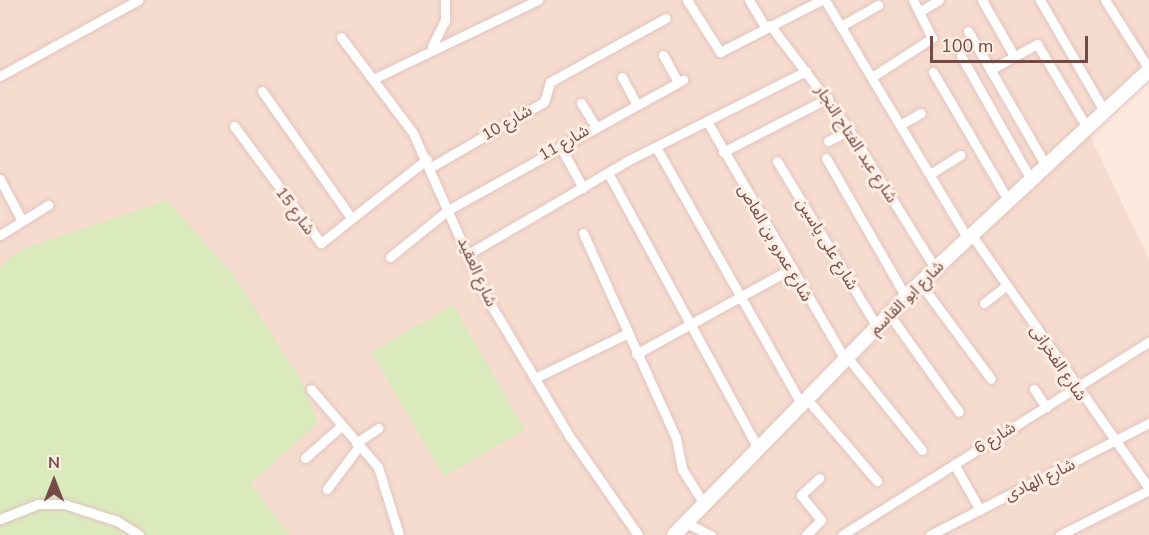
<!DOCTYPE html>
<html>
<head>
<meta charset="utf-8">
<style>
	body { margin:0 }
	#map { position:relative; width:1149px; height:535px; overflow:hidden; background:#fde9dd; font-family:"Nunito Sans","Noto Sans Arabic",sans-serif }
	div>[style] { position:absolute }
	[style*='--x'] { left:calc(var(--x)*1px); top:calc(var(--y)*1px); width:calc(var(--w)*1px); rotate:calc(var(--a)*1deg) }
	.residential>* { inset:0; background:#f6dbcf }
	.green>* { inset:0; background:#daeabc; transform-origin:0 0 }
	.roads { filter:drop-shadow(0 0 2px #e2c5bd) drop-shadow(0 0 2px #e2c5bd) }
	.street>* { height:9px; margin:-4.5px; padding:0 4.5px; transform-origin:4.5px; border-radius:4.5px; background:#fff }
	.secondary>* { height:14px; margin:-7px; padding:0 7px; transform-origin:7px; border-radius:7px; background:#fff }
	span { translate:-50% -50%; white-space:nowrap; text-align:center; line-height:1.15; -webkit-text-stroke:6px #ffeee4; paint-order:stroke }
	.street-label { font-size:16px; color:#734a46 }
	.north { position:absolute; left:24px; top:451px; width:60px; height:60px; -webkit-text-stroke:4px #ffeee4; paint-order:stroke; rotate:0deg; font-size:16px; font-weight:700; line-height:24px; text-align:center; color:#734a46 }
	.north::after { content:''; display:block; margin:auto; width:21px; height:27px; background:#734a46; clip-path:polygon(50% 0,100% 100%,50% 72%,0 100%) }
	.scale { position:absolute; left:930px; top:36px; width:158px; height:27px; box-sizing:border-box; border:3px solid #734a46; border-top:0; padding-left:8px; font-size:18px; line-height:21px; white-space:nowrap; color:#734a46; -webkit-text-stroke:4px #ffeee4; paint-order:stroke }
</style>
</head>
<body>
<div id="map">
	<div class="residential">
		<div style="clip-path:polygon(0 0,1149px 0,1149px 64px,1090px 136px,1149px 259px,1149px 535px,0 535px)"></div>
	</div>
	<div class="green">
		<div style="clip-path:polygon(167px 200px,235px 277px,301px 380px,318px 423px,251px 483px,289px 535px,0 535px,0 267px,20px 250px)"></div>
		<div style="left:453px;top:305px;width:144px;height:94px;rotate:60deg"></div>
	</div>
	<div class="roads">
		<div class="street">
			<div style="--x:687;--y:0;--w:62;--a:57.6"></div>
			<div style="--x:720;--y:52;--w:114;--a:-27.2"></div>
			<div style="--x:749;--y:0;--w:31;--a:59"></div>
			<div style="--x:825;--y:0;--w:276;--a:59.1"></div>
			<div style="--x:982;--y:0;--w:64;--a:60.3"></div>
			<div style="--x:1040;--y:0;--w:128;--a:60"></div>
			<div style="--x:1105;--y:0;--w:82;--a:57.5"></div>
			<div style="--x:919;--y:12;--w:23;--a:-31"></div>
			<div style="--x:770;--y:25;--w:126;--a:52.8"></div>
			<div style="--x:846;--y:125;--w:168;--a:58.1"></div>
			<div style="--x:841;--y:26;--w:43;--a:-29.6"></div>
			<div style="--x:968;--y:31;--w:151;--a:59.9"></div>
			<div style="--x:341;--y:37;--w:120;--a:53.1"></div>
			<div style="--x:413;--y:133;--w:177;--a:66"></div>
			<div style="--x:485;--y:295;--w:165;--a:59.1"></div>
			<div style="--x:570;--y:437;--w:119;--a:55.2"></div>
			<div style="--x:432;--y:46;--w:29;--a:-63"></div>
			<div style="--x:445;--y:20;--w:20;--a:-90"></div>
			<div style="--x:663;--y:55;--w:31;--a:61"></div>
			<div style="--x:961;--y:56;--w:138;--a:60.5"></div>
			<div style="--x:990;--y:70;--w:54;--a:-29"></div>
			<div style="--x:1037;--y:44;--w:96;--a:59.1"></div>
			<div style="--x:933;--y:72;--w:146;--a:59.6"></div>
			<div style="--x:0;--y:76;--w:158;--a:-28.8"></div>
			<div style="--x:622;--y:77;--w:30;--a:62"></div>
			<div style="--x:872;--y:77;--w:72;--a:-33"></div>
			<div style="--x:932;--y:38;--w:42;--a:-116.6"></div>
			<div style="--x:373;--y:79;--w:183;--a:-25.6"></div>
			<div style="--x:262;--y:91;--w:156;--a:54.9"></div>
			<div style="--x:581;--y:103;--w:26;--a:58"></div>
			<div style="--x:708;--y:123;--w:275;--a:59.9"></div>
			<div style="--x:900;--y:125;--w:24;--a:-30"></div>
			<div style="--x:234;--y:126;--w:146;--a:53.4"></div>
			<div style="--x:321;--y:243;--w:135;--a:-38.4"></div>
			<div style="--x:828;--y:141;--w:25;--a:-27"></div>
			<div style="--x:560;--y:146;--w:48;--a:61.3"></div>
			<div style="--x:656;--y:147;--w:296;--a:60.5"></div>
			<div style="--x:723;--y:152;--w:118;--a:-27.2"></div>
			<div style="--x:826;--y:158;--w:160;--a:60.1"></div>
			<div style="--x:777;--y:161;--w:194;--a:58.9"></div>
			<div style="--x:431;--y:167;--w:130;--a:-29.9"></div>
			<div style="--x:544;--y:102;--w:21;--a:-73"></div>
			<div style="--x:550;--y:82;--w:132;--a:-28.9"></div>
			<div style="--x:608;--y:173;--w:315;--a:61.4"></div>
			<div style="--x:930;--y:174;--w:36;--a:-32"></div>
			<div style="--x:0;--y:179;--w:47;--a:62.4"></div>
			<div style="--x:583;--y:233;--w:225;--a:65.6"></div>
			<div style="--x:676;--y:438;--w:32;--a:79"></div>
			<div style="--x:682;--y:469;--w:41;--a:57.8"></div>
			<div style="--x:971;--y:234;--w:310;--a:55"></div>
			<div style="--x:0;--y:235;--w:57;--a:-32"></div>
			<div style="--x:470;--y:253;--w:186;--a:-30.3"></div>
			<div style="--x:631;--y:159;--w:196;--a:-26.7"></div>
			<div style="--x:390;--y:257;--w:75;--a:-39"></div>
			<div style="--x:448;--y:210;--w:269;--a:-29"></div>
			<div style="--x:920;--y:283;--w:119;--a:53.5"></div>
			<div style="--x:984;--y:303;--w:28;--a:-38"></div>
			<div style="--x:889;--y:314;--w:120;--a:54.5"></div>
			<div style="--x:636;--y:354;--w:175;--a:-28.8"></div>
			<div style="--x:848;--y:358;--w:118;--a:51.2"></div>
			<div style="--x:535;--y:378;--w:101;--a:-25.8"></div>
			<div style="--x:311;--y:389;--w:103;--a:49.3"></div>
			<div style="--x:378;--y:467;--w:71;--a:72.8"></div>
			<div style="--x:1034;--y:389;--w:22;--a:56"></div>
			<div style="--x:807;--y:399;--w:108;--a:49.5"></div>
			<div style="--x:356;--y:443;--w:27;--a:-34"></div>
			<div style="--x:305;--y:458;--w:45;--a:-41.4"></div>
			<div style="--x:954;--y:464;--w:53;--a:60.5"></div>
			<div style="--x:327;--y:489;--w:54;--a:-53.3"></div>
			<div style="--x:0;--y:519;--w:41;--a:-21.5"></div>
			<div style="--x:38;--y:504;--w:26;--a:0"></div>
			<div style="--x:64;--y:504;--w:56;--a:17.8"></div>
			<div style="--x:117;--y:521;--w:26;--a:32"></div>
			<div style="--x:686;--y:523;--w:28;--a:26"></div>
			<div style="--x:806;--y:535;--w:21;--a:-45"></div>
			<div style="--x:821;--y:520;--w:32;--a:-129"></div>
			<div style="--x:801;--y:495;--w:25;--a:-43"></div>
			<div style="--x:842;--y:535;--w:363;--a:-32.2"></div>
			<div style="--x:930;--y:535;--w:246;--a:-27.1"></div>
			<div style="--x:1060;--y:535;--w:100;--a:-26.8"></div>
		</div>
		<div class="secondary">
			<div style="--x:674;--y:535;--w:352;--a:-45.7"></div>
			<div style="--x:920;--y:283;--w:313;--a:-42.9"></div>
		</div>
	</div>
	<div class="street-label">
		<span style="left:507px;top:123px;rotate:-30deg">شارع 10</span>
		<span style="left:564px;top:143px;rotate:-30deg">شارع 11</span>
		<span style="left:856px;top:144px;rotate:57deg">شارع عبد الفتاح النجار</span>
		<span style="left:295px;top:211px;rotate:54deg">شارع 15</span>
		<span style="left:775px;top:243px;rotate:60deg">شارع عمرو بن العاص</span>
		<span style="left:827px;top:244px;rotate:59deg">شارع على ياسين</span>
		<span style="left:477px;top:272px;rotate:66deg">شارع العقيد</span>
		<span style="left:907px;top:298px;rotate:-45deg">شارع ابو القاسم</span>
		<span style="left:1058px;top:363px;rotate:56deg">شارع الفخرانى</span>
		<span style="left:995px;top:438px;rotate:-32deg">شارع 6</span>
		<span style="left:1040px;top:480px;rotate:-26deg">شارع الهادى</span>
	</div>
	<div class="north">N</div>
	<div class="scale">100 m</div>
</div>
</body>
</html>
